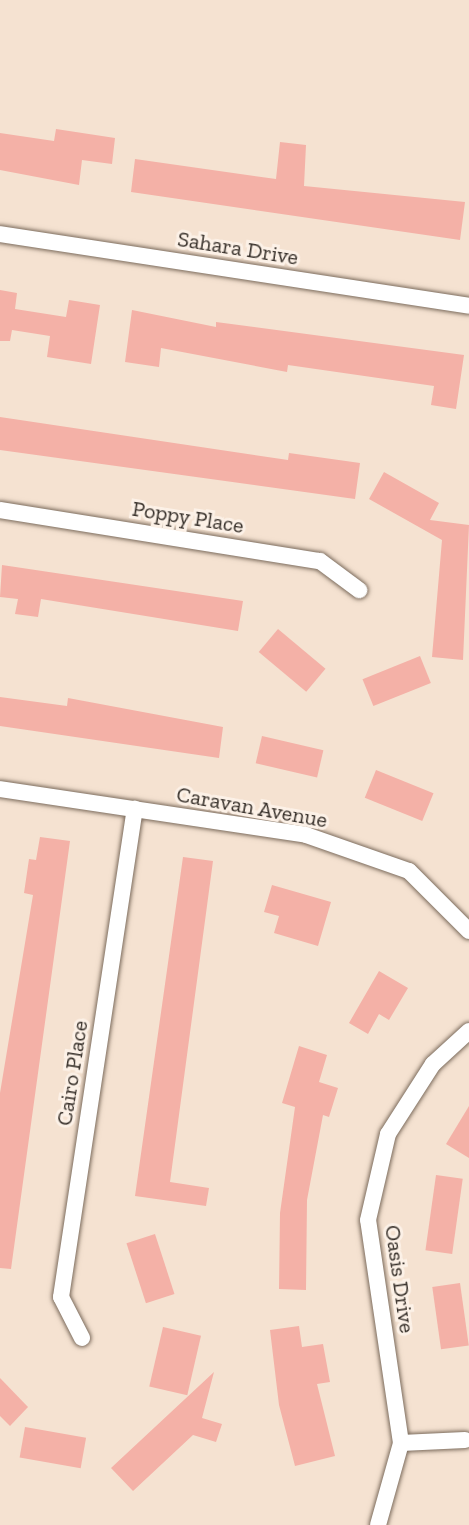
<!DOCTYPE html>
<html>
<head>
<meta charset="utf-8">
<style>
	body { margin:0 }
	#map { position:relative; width:469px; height:1525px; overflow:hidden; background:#f5e2d1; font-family:"Zilla Slab",serif }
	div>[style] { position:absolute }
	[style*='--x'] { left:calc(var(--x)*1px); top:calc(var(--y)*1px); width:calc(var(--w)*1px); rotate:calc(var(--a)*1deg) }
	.building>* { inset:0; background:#f4b1a7; transform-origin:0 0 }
	.roads { filter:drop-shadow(0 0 2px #7c6c5d) drop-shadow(0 0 2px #7c6c5d) }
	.street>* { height:16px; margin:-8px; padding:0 8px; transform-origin:8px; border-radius:8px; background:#fff }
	span { translate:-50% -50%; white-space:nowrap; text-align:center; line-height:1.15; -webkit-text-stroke:6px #fcf1e7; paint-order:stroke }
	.street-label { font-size:22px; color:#362f29 }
</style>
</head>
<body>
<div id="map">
	<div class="building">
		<div style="clip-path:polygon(56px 129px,115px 138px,112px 164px,82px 160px,79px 185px,0 170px,0 133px,54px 141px)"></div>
		<div style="clip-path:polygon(280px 142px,306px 145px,304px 186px,465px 202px,460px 240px,131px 192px,135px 159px,276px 179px)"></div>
		<div style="clip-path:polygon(0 290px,17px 293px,15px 309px,66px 317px,69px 300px,100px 305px,91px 364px,47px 357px,50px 336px,12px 330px,10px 341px,0 341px)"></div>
		<div style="clip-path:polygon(132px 310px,216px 327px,216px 322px,464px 355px,456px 409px,431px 405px,434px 386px,288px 365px,287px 372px,161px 348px,159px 367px,125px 362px)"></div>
		<div style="clip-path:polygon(0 417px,288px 460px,289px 453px,360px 463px,355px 499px,0 450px)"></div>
		<div style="clip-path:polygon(384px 472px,439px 503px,430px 520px,469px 525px,463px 660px,432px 657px,442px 540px,369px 499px)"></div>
		<div style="clip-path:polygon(2px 565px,243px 601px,238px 631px,41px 599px,38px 617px,15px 614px,18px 599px,0 597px)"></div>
		<div style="left:278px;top:629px;width:62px;height:30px;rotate:40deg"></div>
		<div style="left:420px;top:656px;width:29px;height:62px;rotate:68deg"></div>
		<div style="clip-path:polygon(0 697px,67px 706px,68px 698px,223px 727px,219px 758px,0 726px)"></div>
		<div style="left:262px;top:736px;width:63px;height:28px;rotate:13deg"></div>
		<div style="left:376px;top:770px;width:62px;height:30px;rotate:22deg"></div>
		<div style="clip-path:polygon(40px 837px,70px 841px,11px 1269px,0 1268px,0 1093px,33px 895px,24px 893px,29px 859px,36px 860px)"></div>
		<div style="clip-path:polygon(183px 857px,213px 861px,170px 1182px,209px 1188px,206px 1206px,135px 1196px)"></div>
		<div style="clip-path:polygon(272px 885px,331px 902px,318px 946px,274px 933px,279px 916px,264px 912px)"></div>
		<div style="clip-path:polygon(379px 971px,408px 988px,389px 1020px,379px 1014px,368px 1034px,349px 1023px)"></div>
		<div style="clip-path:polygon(299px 1046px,327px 1055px,319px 1082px,338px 1088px,329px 1117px,323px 1115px,307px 1200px,306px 1290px,279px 1289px,280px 1213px,295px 1107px,282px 1103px)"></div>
		<div style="clip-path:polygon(469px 1106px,469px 1158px,446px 1144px)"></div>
		<div style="left:436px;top:1175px;width:27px;height:76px;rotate:8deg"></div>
		<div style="left:155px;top:1234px;width:63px;height:30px;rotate:72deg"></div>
		<div style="left:460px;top:1283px;width:63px;height:28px;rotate:82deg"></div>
		<div style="clip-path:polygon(299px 1326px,302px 1347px,323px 1344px,330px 1382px,317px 1384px,335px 1456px,295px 1466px,279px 1405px,270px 1330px)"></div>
		<div style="left:163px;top:1327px;width:39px;height:61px;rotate:13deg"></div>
		<div style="clip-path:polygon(214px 1372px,202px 1418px,222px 1424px,216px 1442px,193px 1435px,133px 1491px,111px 1468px)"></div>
		<div style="clip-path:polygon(0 1378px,28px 1407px,10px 1426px,0 1416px)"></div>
		<div style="left:25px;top:1427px;width:62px;height:31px;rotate:10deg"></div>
	</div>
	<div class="roads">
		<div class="street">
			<div style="--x:0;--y:234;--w:474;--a:8.7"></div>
			<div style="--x:0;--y:510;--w:324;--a:9.1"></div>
			<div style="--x:320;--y:561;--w:49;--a:36.6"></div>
			<div style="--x:0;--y:789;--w:309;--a:8.5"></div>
			<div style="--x:306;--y:835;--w:109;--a:19.3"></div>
			<div style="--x:409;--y:871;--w:85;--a:45"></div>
			<div style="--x:82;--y:1338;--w:46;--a:-117.1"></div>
			<div style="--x:61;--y:1297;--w:494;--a:-81.4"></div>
			<div style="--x:401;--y:1443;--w:64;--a:-2.7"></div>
			<div style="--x:378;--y:1525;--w:85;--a:-74.3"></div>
			<div style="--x:401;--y:1443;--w:225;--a:-98.4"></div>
			<div style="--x:368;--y:1220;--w:88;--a:-76.9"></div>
			<div style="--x:388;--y:1134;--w:83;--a:-57.3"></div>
			<div style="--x:433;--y:1064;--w:49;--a:-42.5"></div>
		</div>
	</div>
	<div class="street-label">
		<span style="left:238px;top:248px;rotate:9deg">Sahara Drive</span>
		<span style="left:188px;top:517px;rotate:9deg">Poppy Place</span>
		<span style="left:252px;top:807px;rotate:10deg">Caravan Avenue</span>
		<span style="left:72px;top:1073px;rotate:-81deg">Cairo Place</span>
		<span style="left:400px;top:1279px;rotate:82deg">Oasis Drive</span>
	</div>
</div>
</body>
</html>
